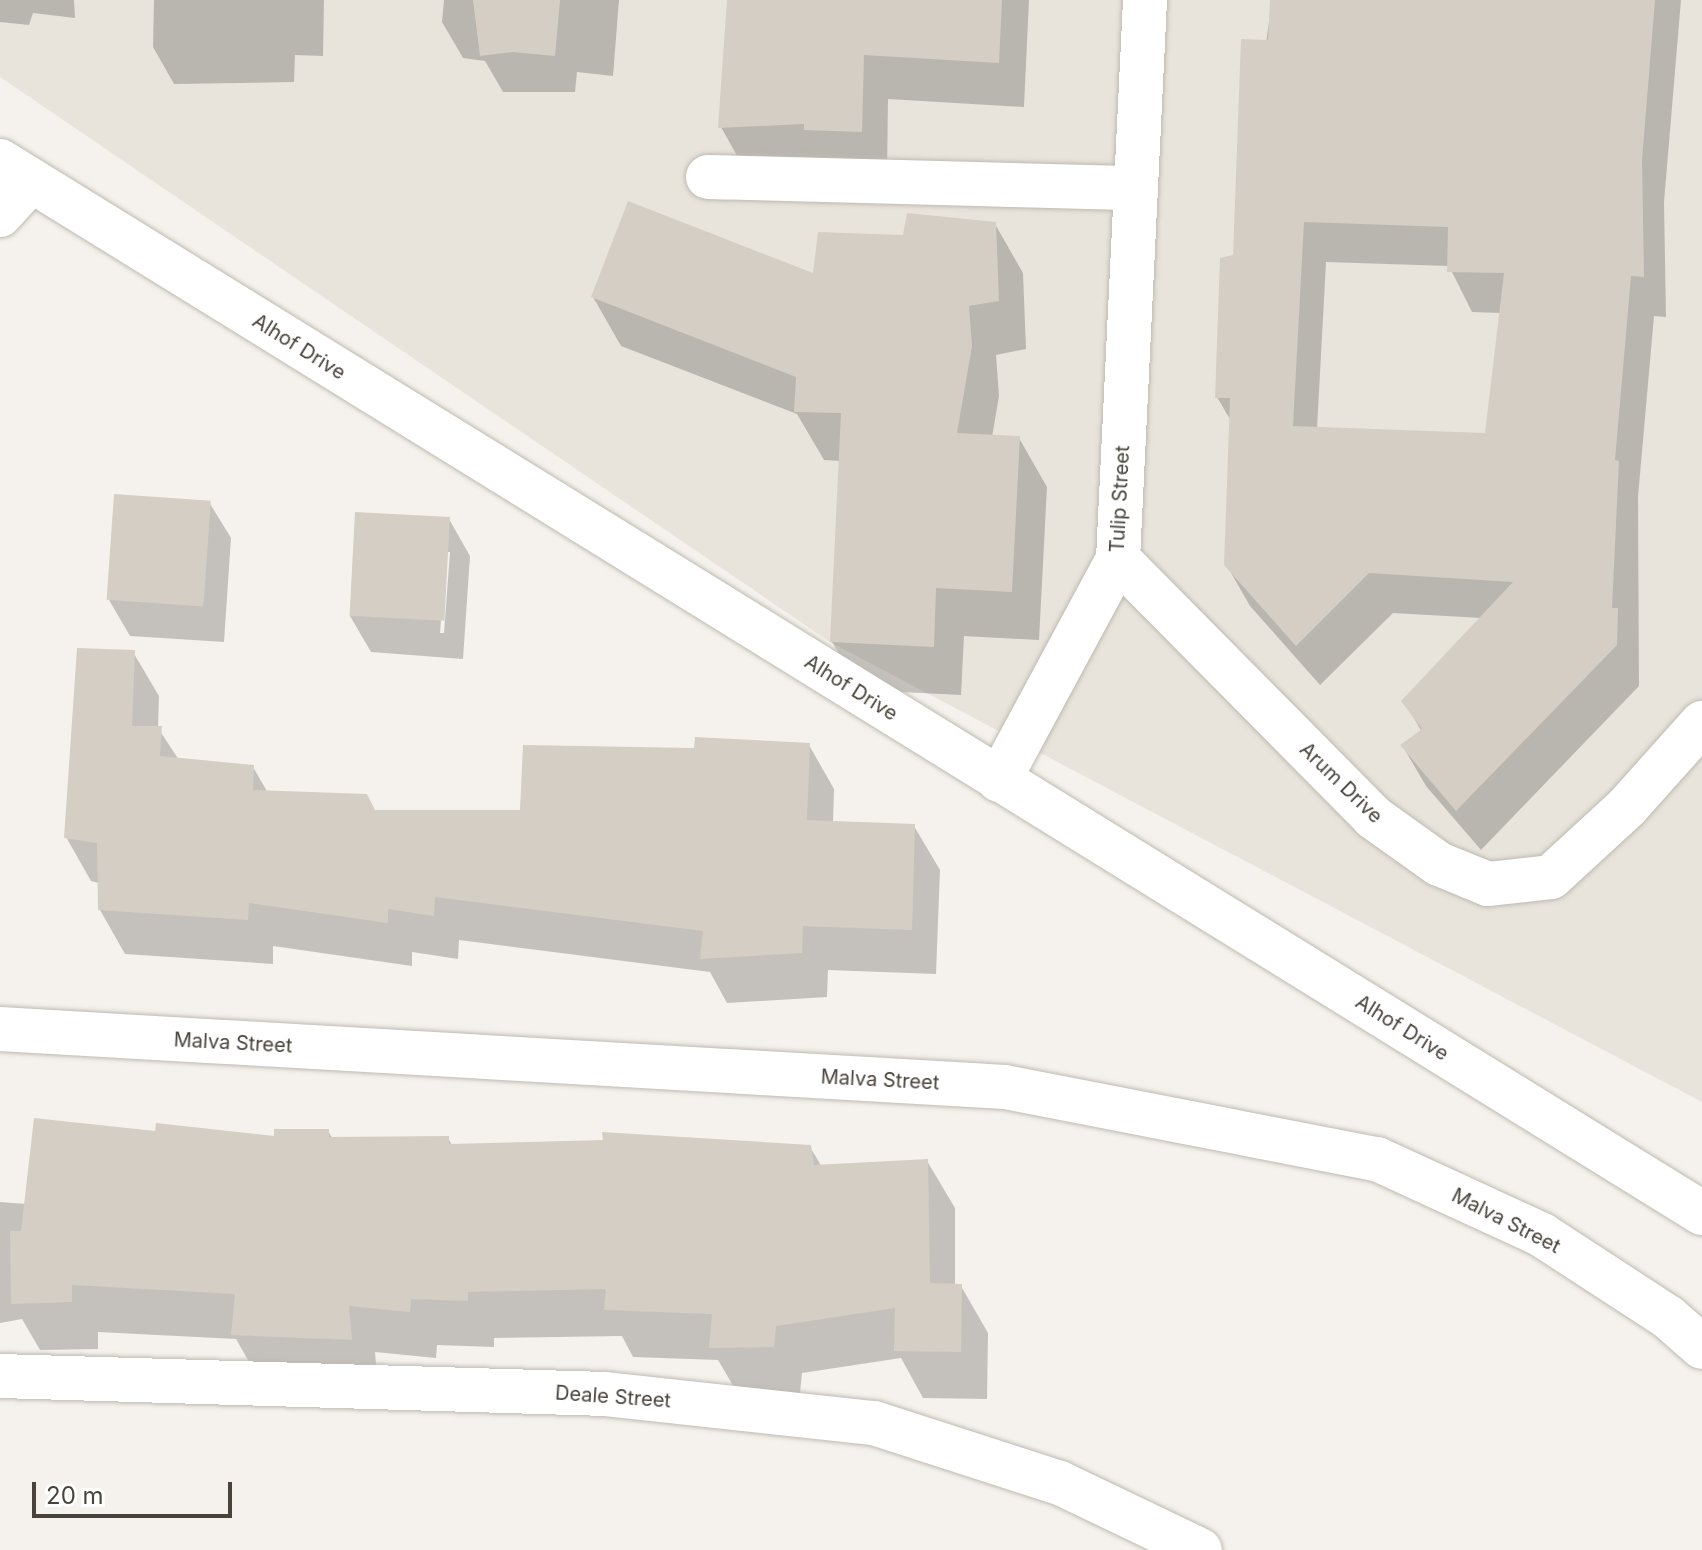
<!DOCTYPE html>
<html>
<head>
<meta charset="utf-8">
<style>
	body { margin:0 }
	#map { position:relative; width:1702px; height:1550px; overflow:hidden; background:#f5f2ed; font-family:Inter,sans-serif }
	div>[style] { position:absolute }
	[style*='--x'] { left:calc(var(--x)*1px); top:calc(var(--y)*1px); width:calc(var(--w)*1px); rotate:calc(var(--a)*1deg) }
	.residential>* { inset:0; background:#e8e4dc }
	.shadow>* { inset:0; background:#0003 }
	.building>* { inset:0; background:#d5cec4; transform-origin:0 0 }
	.roads { filter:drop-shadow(0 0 2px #bfbab0) drop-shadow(0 0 2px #bfbab0) }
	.street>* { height:44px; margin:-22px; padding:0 22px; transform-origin:22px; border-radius:22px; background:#fff }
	span { translate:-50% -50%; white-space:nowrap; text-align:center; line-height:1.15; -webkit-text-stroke:8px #fff; paint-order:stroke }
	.street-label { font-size:20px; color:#49433b }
	.scale { position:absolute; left:32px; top:1482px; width:200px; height:36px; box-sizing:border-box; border:4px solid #49433b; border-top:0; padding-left:10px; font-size:24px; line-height:28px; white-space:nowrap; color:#49433b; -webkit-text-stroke:6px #fff; paint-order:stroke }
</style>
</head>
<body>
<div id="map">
	<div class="residential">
		<div style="clip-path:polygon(0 0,1702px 0,1702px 1102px,830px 642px,0 77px)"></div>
	</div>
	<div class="shadow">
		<div style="clip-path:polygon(0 0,74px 0,75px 18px,33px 13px,29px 25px,0 22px)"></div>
		<div style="clip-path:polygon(154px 0,324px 0,323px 56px,295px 55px,294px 82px,174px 84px,153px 47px)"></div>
		<div style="clip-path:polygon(444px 0,619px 0,613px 76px,577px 72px,575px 92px,503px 92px,485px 61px,463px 58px,442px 22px)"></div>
		<div style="clip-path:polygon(729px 0,1029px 0,1024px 107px,888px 99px,887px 176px,746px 172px,721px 127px)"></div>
		<div style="clip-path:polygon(evenodd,1272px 0,1681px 0,1664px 202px,1666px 317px,1654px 316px,1638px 497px,1639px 686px,1481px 850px,1426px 786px,1402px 745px,1422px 732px,1404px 701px,1482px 618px,1393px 613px,1320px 685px,1250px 606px,1226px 564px,1231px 421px,1217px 397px,1272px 0,1326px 262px,1449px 266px,1472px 312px,1501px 313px,1486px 435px,1317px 429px,1326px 262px)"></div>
		<div style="clip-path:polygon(995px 224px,1023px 273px,1026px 349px,996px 355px,999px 396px,992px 437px,1019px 438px,1047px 487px,1039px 640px,964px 636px,961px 695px,860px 690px,832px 642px,840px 461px,824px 460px,797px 414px,621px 346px,593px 297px,815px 276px,904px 237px)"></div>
		<div style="clip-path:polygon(209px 502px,231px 538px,224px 642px,130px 636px,109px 600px)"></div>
		<div style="clip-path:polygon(evenodd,449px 519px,470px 556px,463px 659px,371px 652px,350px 616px,449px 519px,446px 552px,450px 552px,444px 633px,440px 633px,446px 552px)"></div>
		<div style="clip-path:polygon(133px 652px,159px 696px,158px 728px,179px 760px,253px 767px,268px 793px,375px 812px,522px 812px,696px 750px,809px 745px,834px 789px,833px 823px,914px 826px,940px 870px,936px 974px,828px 970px,827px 997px,727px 1003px,710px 972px,459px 940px,458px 959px,412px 952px,412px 966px,273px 946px,273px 964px,125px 954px,100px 910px,99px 883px,91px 881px,66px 837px)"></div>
		<div style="clip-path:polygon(328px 1131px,333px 1139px,448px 1138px,452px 1145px,810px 1147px,822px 1167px,927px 1161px,955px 1208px,955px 1286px,961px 1286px,988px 1333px,987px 1399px,923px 1398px,901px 1358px,802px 1373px,800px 1393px,738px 1394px,718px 1360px,633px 1357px,622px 1336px,494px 1338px,494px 1347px,437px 1345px,436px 1358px,375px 1352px,378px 1386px,260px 1381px,236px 1339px,98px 1332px,98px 1349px,40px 1350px,22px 1319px,0 1323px,0 1202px,26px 1204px,157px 1133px,276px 1138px)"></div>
	</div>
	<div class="building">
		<div style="clip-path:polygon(473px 0,560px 0,555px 56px,512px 52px,480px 56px)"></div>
		<div style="clip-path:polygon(727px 0,1002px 0,999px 63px,864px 55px,862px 132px,804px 130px,804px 124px,718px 128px)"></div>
		<div style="clip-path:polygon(evenodd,1270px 0,1655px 0,1642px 160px,1644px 277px,1631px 276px,1615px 460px,1619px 461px,1612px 608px,1618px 608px,1617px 645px,1456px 811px,1400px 745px,1422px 729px,1401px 701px,1513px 582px,1369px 573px,1296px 646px,1224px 565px,1230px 398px,1215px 398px,1220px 258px,1233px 255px,1241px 39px,1268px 40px,1270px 0,1304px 222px,1448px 227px,1447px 272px,1504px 273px,1485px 433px,1293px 426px,1304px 222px)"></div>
		<div style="clip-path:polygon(628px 201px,813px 273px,818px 232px,903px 235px,907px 213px,996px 222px,999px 301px,969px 306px,972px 346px,957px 433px,1020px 436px,1012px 592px,936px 588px,934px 647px,830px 642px,841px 413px,794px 412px,796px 377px,591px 297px)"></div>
		<div style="left:114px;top:494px;width:97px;height:106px;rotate:4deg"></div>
		<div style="left:355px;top:512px;width:95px;height:104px;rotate:3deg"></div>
		<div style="clip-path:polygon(77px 648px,135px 650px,132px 726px,162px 726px,160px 756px,254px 765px,253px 790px,367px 794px,375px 810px,520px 810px,523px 745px,694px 748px,695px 737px,810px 743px,807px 820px,915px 824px,912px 930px,803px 926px,802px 953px,700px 959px,703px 931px,435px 897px,434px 916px,388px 909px,388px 923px,249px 903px,248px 920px,98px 910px,97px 843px,64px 838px)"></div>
		<div style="clip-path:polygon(34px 1118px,155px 1131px,156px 1123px,274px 1136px,274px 1129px,329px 1129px,329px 1137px,449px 1136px,449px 1144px,603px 1140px,602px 1132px,811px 1145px,814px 1165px,928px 1159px,930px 1283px,962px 1284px,961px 1352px,894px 1351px,895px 1308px,776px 1326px,774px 1347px,709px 1348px,712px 1314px,604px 1310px,606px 1289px,468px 1292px,468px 1301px,411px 1299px,410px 1312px,349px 1306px,352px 1340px,231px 1335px,235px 1294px,72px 1285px,72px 1302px,11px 1304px,10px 1231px,21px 1231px)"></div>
	</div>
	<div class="roads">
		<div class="street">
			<div style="--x:0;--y:161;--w:2001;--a:31.72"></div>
			<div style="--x:708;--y:177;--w:428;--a:1.5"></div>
			<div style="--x:0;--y:215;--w:46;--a:-47.6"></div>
			<div style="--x:1118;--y:559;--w:363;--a:45.3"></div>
			<div style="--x:1373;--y:817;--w:81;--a:35.5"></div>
			<div style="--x:1439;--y:864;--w:53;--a:22.2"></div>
			<div style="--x:1488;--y:884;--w:63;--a:-6.3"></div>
			<div style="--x:1551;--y:877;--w:103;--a:-42.6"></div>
			<div style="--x:1627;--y:807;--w:113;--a:-48.2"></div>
			<div style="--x:999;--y:780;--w:251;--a:-61.7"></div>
			<div style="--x:1118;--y:559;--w:560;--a:-87.23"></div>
			<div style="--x:0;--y:1029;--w:1007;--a:3.3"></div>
			<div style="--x:1005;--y:1087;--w:379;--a:11"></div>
			<div style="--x:1377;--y:1159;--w:182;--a:24.7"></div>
			<div style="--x:1542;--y:1235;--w:150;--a:33.1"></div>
			<div style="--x:1668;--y:1317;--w:45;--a:41.4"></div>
			<div style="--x:0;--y:1376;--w:605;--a:1.7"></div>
			<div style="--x:605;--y:1394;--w:271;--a:6.2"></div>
			<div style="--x:874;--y:1423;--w:195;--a:17.9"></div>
			<div style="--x:1060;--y:1483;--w:155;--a:25.6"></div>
		</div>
	</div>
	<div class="street-label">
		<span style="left:299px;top:347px;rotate:32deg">Alhof Drive</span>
		<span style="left:1120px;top:499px;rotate:-87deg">Tulip Street</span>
		<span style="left:851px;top:688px;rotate:32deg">Alhof Drive</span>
		<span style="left:1341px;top:783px;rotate:44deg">Arum Drive</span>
		<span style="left:1402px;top:1028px;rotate:32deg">Alhof Drive</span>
		<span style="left:233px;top:1043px;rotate:3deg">Malva Street</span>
		<span style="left:880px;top:1080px;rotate:3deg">Malva Street</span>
		<span style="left:1506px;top:1221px;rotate:27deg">Malva Street</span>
		<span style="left:613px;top:1397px;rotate:4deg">Deale Street</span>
	</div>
	<div class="scale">20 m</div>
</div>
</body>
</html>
